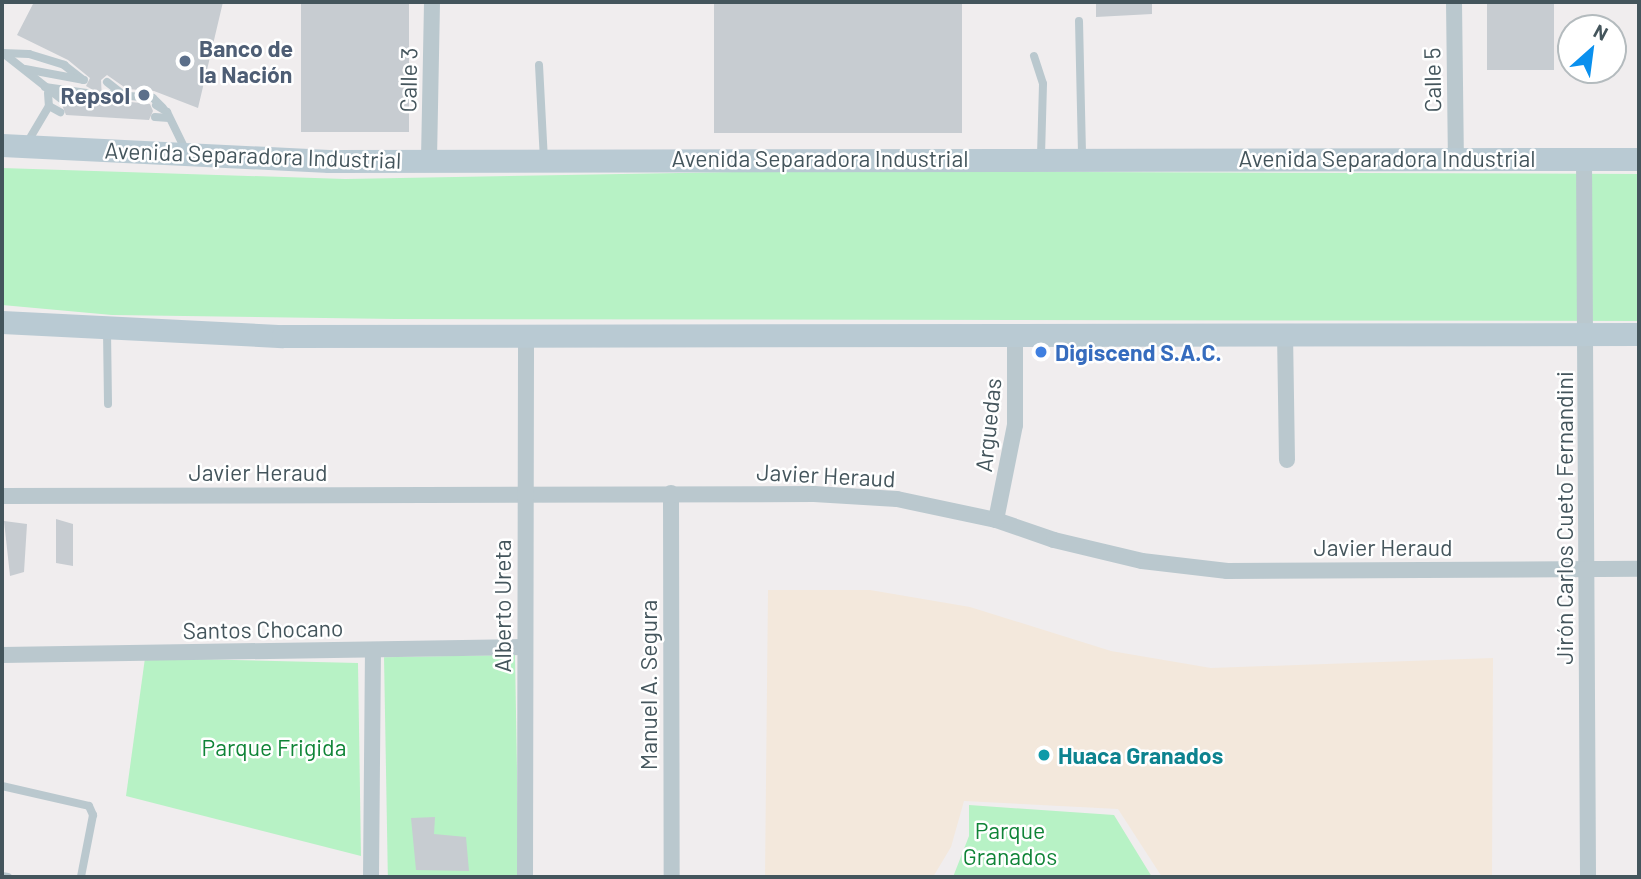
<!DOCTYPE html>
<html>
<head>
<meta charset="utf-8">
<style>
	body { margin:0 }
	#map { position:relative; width:1641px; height:879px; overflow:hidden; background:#f0edee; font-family:Barlow,sans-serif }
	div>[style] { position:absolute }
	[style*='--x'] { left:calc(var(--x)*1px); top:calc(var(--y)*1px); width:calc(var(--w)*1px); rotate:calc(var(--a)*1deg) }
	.green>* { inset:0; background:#b7f2c5; transform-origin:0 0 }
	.sand>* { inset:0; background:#f3e8dc }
	.building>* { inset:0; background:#c7ccd1; transform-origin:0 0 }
	.service>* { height:8px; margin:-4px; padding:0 4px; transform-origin:4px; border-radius:4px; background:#bac8ce }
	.minor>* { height:16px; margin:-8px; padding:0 8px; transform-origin:8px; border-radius:8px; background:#bac8ce }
	.secondary>* { height:23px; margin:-11.5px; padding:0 11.5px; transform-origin:11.5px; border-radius:11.5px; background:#b9cad3 }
	.dots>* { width:19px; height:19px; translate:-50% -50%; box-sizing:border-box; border:4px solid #fff; border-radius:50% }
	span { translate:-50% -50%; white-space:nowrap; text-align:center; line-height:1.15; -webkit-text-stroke:5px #fff; paint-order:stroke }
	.service-label { font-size:23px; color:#4e5e75; font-weight:700 }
	.left { translate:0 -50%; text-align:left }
	.right { translate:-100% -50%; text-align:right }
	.street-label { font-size:23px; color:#44555c }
	.shop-label { font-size:23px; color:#366cbe; font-weight:700 }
	.park-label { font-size:23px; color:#0f8437 }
	.culture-label { font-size:23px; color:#0d838f; font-weight:700 }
	.frame { position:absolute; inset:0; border:4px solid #44555c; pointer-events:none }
	.north { position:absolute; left:1557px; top:14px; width:70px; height:70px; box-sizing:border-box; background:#fff; border:2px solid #b4bbbe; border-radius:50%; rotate:28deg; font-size:19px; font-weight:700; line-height:28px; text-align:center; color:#44555c }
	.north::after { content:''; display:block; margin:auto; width:24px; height:32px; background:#0a90ee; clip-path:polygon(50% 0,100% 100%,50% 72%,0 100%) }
</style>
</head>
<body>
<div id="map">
	<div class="green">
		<div style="clip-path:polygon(2px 168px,345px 179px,791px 171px,1639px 174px,1639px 321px,395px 319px,112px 315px,2px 305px)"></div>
		<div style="left:515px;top:655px;width:222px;height:131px;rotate:89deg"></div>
		<div style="clip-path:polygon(145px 658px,358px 663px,361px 856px,126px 796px)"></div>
		<div style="clip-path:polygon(969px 805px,1114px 815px,1152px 877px,953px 877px,969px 836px)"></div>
	</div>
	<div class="sand">
		<div style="clip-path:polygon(768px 590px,870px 590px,970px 607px,1111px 651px,1211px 668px,1493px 658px,1492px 877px,1162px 877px,1118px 809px,964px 801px,951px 847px,933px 877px,765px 877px)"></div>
	</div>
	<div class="building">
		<div style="clip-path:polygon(34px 2px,223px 2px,198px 108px,154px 91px,127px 89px,107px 75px,101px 80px,102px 99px,150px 104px,153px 111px,149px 120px,66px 115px,62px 105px,67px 97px,93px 96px,93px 90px,86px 86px,90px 78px,68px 60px,17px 35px)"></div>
		<div style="left:301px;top:2px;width:108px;height:130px"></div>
		<div style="left:714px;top:2px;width:248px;height:131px"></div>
		<div style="clip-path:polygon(1096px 2px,1152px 2px,1152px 14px,1096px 17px)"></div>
		<div style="left:1487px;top:2px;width:67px;height:68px"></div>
		<div style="clip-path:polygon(56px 519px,73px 524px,73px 566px,56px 563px)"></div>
		<div style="clip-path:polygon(4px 521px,27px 524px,24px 572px,10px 576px)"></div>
		<div style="clip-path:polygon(435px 817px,434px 834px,466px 837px,469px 871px,416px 870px,411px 818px)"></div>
	</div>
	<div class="service">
		<div style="--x:1079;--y:21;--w:136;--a:88.7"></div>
		<div style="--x:2;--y:53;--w:27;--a:2"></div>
		<div style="--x:29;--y:54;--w:37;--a:17"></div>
		<div style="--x:64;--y:65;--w:24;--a:38"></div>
		<div style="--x:3;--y:53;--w:74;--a:38.4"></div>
		<div style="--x:1034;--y:56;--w:29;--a:72"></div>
		<div style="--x:1043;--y:84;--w:73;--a:91.6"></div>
		<div style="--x:539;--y:65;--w:94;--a:87"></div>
		<div style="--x:25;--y:69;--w:60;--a:10.6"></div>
		<div style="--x:107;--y:82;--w:23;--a:38"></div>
		<div style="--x:45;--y:87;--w:42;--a:8.1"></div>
		<div style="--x:48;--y:93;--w:13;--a:86"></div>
		<div style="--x:49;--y:106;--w:13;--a:29"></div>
		<div style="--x:106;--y:94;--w:47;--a:4.9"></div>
		<div style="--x:153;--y:98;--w:14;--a:45"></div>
		<div style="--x:156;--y:105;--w:13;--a:32"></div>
		<div style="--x:167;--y:112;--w:43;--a:64"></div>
		<div style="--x:155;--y:117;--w:14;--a:4"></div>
		<div style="--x:27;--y:143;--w:43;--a:-59.3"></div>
		<div style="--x:107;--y:331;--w:73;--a:89.2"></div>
		<div style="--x:2;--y:786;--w:89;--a:12.9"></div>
		<div style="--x:89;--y:806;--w:10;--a:66"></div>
		<div style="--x:93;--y:815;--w:63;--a:101"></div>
		<div style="--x:2;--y:876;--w:6;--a:9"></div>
	</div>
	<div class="minor">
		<div style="--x:1454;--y:2;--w:156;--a:89.3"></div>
		<div style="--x:1584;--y:158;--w:719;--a:89.68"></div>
		<div style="--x:429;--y:159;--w:157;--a:-88.9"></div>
		<div style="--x:1285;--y:333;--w:127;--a:89.1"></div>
		<div style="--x:671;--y:493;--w:384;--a:89.9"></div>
		<div style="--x:2;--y:496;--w:812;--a:-0.14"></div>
		<div style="--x:814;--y:494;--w:83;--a:3.4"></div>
		<div style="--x:897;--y:499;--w:101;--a:12"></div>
		<div style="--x:996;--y:520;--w:61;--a:19"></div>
		<div style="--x:1054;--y:540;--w:90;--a:13.4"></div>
		<div style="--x:1142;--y:561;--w:86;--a:6.7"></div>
		<div style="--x:1227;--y:571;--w:412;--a:-0.3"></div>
		<div style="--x:996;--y:520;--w:97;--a:-78.7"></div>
		<div style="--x:1015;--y:425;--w:91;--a:-90"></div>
		<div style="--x:2;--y:655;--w:523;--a:-0.88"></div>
		<div style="--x:371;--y:877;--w:227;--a:-89.5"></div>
		<div style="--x:525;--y:877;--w:541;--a:-89.89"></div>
	</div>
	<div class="secondary">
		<div style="--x:2;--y:145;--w:327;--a:2.8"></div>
		<div style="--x:329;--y:161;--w:1310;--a:-0.09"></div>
		<div style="--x:2;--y:322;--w:281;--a:2.9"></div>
		<div style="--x:283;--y:336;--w:1356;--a:-0.08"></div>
	</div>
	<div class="dots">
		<div style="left:185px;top:61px;background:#5c6f8a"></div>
		<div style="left:144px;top:95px;background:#5c6f8a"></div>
		<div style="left:1041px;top:352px;background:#3f7fe0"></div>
		<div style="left:1044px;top:755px;background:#0f9aa8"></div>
	</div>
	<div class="service-label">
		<span class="left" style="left:199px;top:61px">Banco de<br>la Nación</span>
		<span class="right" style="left:130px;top:95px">Repsol</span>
	</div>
	<div class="street-label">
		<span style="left:408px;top:80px;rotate:-89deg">Calle 3</span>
		<span style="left:1432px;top:80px;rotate:-91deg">Calle 5</span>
		<span style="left:253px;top:155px;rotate:2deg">Avenida Separadora Industrial</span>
		<span style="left:820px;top:158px">Avenida Separadora Industrial</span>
		<span style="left:1387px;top:158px">Avenida Separadora Industrial</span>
		<span style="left:988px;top:425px;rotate:-84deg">Arguedas</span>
		<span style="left:258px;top:472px">Javier Heraud</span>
		<span style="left:826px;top:475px;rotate:3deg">Javier Heraud</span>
		<span style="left:1564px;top:518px;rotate:-90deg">Jirón Carlos Cueto Fernandini</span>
		<span style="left:1383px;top:547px">Javier Heraud</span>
		<span style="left:502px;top:606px;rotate:-90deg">Alberto Ureta</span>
		<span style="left:263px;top:629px;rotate:-1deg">Santos Chocano</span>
		<span style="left:648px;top:685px;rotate:-90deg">Manuel A. Segura</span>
	</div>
	<div class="shop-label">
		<span class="left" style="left:1055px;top:352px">Digiscend S.A.C.</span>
	</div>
	<div class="park-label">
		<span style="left:274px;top:747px">Parque Frigida</span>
		<span style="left:1010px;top:843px">Parque<br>Granados</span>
	</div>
	<div class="culture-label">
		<span class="left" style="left:1058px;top:755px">Huaca Granados</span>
	</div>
	<div class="frame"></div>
	<div class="north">N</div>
</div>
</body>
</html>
